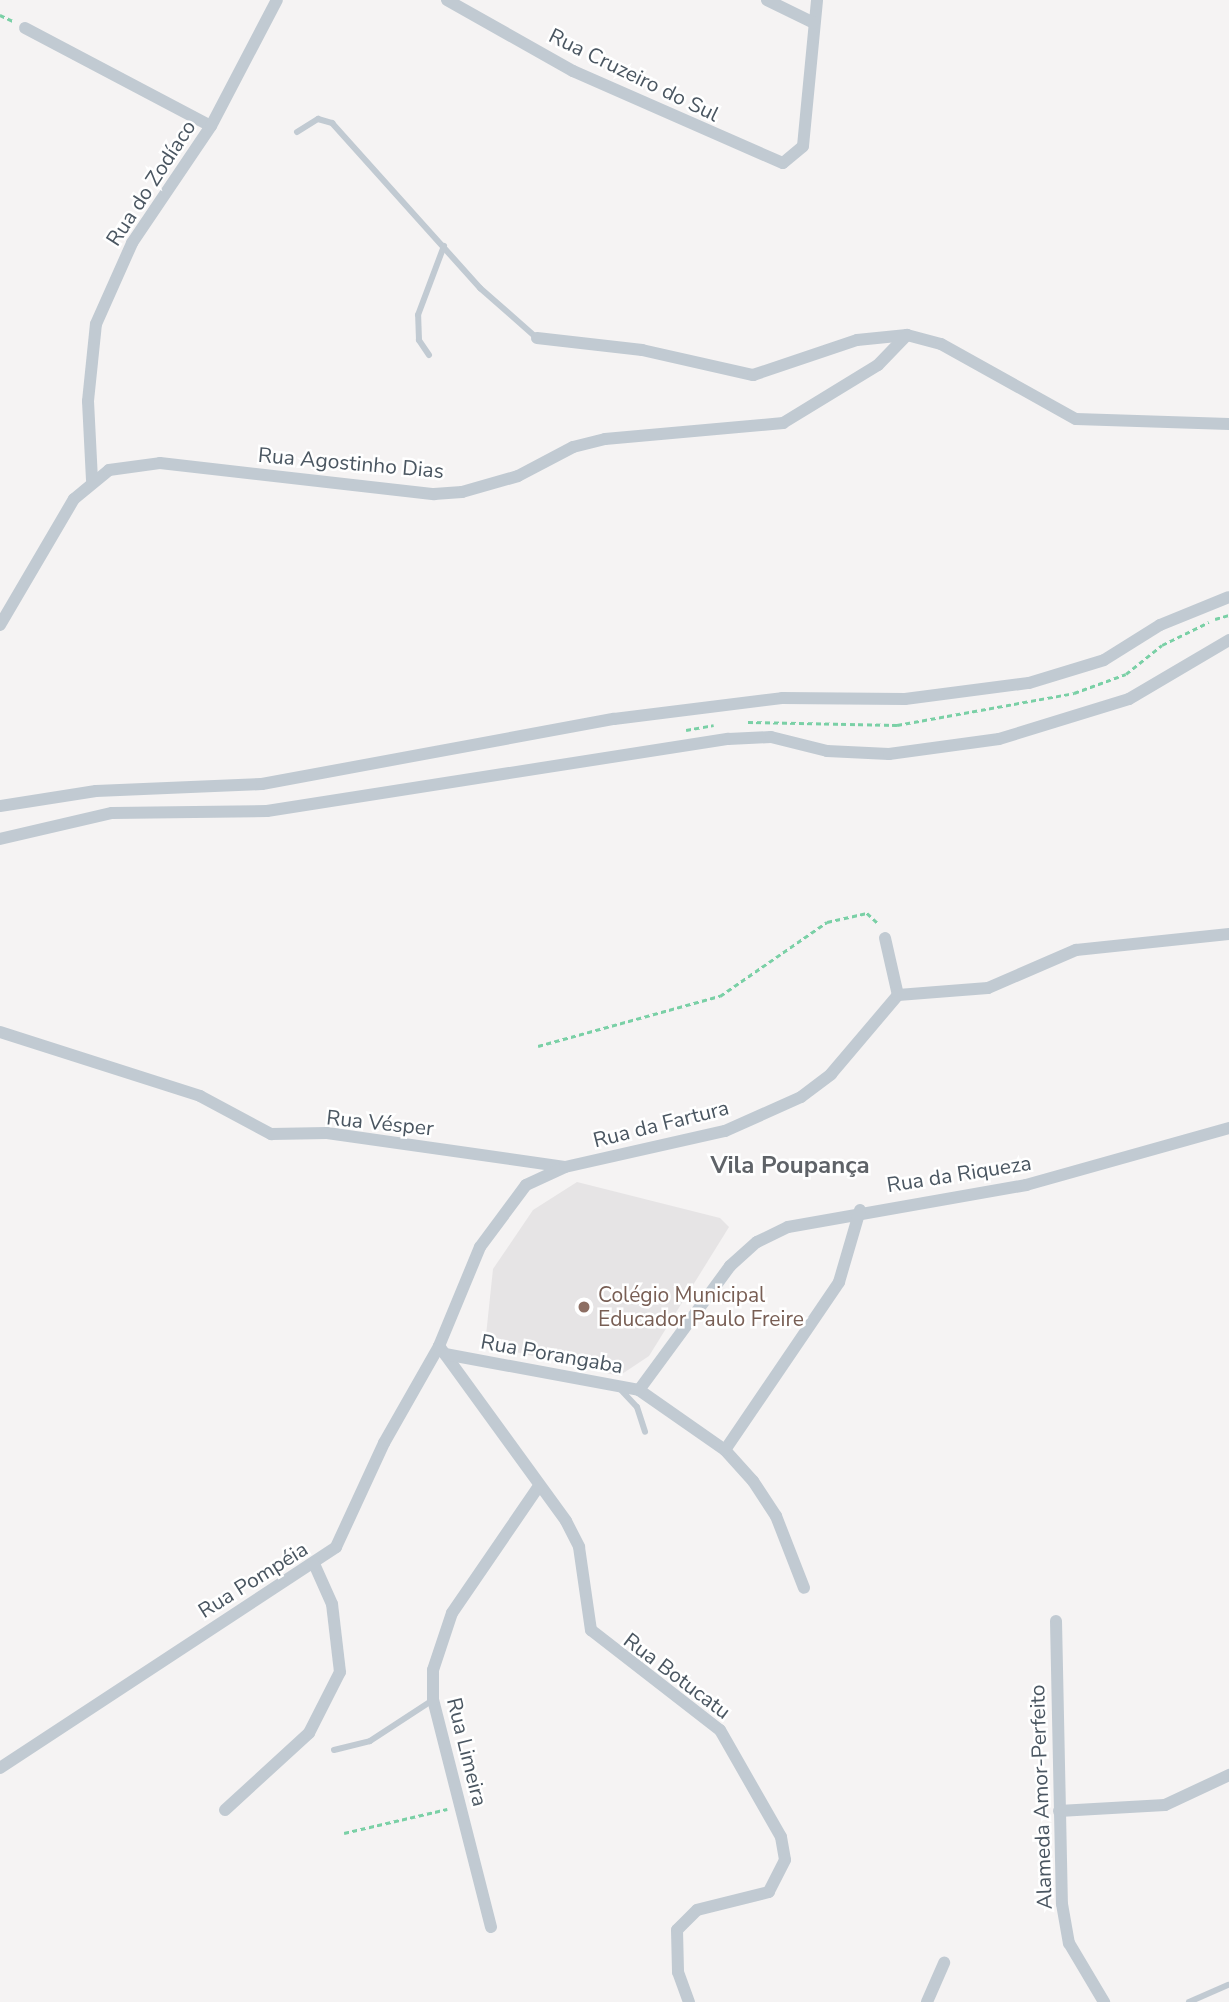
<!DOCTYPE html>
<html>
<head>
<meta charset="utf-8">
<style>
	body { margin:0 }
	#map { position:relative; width:1229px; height:2002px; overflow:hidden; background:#f5f3f3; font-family:"Nunito Sans",sans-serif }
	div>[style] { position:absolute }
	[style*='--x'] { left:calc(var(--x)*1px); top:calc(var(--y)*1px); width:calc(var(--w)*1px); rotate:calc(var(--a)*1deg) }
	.education>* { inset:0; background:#e6e4e5 }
	.path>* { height:2.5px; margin-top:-1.25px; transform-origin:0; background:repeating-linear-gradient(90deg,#7ad0a6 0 5px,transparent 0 8.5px) }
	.service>* { height:6px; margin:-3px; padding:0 3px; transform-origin:3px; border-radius:3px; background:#c1cad2 }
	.minor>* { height:12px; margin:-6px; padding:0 6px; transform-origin:6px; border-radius:6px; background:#c1cad2 }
	.dots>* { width:19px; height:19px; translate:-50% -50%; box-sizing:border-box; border:4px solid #fff; border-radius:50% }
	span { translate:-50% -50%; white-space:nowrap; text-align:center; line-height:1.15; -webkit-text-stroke:5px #fff; paint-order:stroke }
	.street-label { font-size:21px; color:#4a5661 }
	.education-label { font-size:21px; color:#785e54 }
	.left { translate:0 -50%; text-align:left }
	.quarter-label { font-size:24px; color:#5f6368; font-weight:700 }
</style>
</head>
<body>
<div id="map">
	<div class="education">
		<div style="clip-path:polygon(577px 1182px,720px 1218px,729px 1227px,649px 1356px,619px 1376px,485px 1345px,493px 1269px,533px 1210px)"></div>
	</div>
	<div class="path">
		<div style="--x:0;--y:15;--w:14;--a:25"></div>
		<div style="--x:1215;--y:619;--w:15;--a:-16"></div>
		<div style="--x:748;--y:722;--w:149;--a:1.2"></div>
		<div style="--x:897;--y:725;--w:180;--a:-10.2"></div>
		<div style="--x:1074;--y:693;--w:55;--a:-20.1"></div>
		<div style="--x:1126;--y:674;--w:46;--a:-38.9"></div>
		<div style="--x:1162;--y:645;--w:52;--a:-26.1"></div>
		<div style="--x:686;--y:730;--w:28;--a:-10"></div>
		<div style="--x:538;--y:1046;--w:189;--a:-15.4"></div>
		<div style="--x:720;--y:996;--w:130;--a:-34.7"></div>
		<div style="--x:827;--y:922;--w:41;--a:-12.7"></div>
		<div style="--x:867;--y:913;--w:16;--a:43"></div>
		<div style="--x:344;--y:1833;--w:106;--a:-13.1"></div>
	</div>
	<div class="service">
		<div style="--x:297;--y:132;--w:25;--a:-32"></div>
		<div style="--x:318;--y:119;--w:15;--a:16"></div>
		<div style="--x:332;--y:123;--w:222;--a:48.1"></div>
		<div style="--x:480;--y:288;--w:76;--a:41.3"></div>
		<div style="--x:429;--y:355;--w:18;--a:-124"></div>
		<div style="--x:419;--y:340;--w:25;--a:-92"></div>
		<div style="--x:418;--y:315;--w:74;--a:-69.4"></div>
		<div style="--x:621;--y:1390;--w:23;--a:47"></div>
		<div style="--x:637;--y:1407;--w:26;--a:72"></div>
		<div style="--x:334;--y:1750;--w:37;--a:-14"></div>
		<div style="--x:370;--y:1741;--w:75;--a:-33.1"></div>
		<div style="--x:1189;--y:2002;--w:43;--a:-23.6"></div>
	</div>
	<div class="minor">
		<div style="--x:447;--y:0;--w:145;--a:29.4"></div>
		<div style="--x:573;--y:71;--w:229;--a:23.7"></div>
		<div style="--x:783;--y:163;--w:26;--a:-40"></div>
		<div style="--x:803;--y:146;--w:147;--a:-84.5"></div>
		<div style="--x:767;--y:0;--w:52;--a:26.1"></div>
		<div style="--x:25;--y:28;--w:210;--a:27.8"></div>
		<div style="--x:537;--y:338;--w:106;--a:6.5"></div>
		<div style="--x:642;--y:350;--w:114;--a:12.7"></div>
		<div style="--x:753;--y:375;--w:110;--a:-18.6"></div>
		<div style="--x:857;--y:340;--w:50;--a:-5.7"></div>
		<div style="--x:907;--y:335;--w:35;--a:15"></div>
		<div style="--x:941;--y:344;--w:154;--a:29.1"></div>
		<div style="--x:1076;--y:419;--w:153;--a:1.9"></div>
		<div style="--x:92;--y:480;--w:79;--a:-92.9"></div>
		<div style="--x:88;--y:401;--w:77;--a:-84.1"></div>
		<div style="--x:96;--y:324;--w:89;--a:-66"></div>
		<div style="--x:132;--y:243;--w:141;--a:-56"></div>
		<div style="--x:211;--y:126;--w:142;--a:-62.4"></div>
		<div style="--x:0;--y:625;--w:146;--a:-59.6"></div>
		<div style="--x:74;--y:499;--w:45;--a:-39.6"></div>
		<div style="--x:109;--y:470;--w:51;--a:-7.8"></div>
		<div style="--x:160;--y:463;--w:276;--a:6.5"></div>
		<div style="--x:434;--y:494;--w:28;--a:-4"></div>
		<div style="--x:462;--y:492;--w:58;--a:-15.9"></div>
		<div style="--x:518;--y:476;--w:62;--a:-27.8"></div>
		<div style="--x:573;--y:447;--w:33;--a:-14"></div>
		<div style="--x:605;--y:439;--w:179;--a:-5.1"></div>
		<div style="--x:783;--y:423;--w:111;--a:-31.4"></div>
		<div style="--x:878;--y:365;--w:42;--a:-46"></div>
		<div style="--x:0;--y:806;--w:97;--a:-8.9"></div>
		<div style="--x:96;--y:791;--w:166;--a:-2.4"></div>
		<div style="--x:262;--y:784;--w:358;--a:-10.5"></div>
		<div style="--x:614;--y:719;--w:169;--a:-7.1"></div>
		<div style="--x:782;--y:698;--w:123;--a:0.5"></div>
		<div style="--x:905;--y:699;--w:125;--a:-7.4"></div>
		<div style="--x:1029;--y:683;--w:78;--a:-17"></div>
		<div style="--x:1104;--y:660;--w:66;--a:-32"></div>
		<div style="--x:1160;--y:625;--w:74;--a:-22.1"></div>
		<div style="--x:0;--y:839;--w:115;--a:-13.1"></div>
		<div style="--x:112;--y:813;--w:155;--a:-0.7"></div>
		<div style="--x:267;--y:811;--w:467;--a:-8.9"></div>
		<div style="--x:728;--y:739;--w:43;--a:-2.7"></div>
		<div style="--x:771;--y:737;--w:58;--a:14"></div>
		<div style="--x:827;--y:751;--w:62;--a:2.8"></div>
		<div style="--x:889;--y:754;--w:111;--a:-7.8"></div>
		<div style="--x:999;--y:739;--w:136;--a:-17.1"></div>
		<div style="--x:1129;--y:699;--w:116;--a:-30.5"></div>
		<div style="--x:885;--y:938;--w:58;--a:77.2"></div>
		<div style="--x:0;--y:1032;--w:210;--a:17.7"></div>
		<div style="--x:200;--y:1096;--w:81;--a:28.2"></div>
		<div style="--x:271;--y:1134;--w:56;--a:-1"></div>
		<div style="--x:327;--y:1133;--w:240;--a:8.1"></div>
		<div style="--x:439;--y:1346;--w:216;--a:54"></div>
		<div style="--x:566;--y:1521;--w:29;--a:63"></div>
		<div style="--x:579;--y:1547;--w:84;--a:81.8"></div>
		<div style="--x:591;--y:1630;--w:163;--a:37.8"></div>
		<div style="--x:720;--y:1730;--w:123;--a:60.3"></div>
		<div style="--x:781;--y:1837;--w:23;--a:80"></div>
		<div style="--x:785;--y:1860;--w:36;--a:117"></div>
		<div style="--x:769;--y:1892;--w:74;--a:166"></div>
		<div style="--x:697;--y:1910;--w:28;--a:135"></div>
		<div style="--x:677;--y:1930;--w:42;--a:88.6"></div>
		<div style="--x:678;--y:1972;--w:32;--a:70"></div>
		<div style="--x:445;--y:1354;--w:197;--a:10.5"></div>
		<div style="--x:639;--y:1390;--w:105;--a:34.9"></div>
		<div style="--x:725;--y:1450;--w:42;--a:47.9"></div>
		<div style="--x:753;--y:1481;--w:42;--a:56.7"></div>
		<div style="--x:776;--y:1516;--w:77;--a:68.7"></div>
		<div style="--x:639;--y:1390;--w:154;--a:-53.7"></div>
		<div style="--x:730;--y:1266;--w:36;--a:-42"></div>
		<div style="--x:757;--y:1242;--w:34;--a:-26"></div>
		<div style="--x:788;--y:1227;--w:242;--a:-10"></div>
		<div style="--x:1026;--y:1185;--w:211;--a:-15.7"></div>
		<div style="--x:725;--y:1450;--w:203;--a:-55.8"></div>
		<div style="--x:839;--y:1282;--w:75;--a:-73.7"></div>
		<div style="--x:1056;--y:1621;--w:283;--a:88.8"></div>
		<div style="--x:1062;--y:1904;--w:40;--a:80"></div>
		<div style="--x:1069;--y:1943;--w:69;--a:59.3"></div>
		<div style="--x:0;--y:1768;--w:402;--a:-33.3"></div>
		<div style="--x:336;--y:1547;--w:115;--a:-65.2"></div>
		<div style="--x:384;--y:1443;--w:112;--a:-60.4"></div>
		<div style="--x:439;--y:1346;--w:107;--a:-67.5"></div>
		<div style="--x:480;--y:1247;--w:77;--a:-53.4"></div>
		<div style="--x:526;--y:1185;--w:43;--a:-24.8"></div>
		<div style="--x:565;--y:1167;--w:164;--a:-12.7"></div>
		<div style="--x:725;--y:1131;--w:83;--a:-24.1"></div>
		<div style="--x:801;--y:1097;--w:38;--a:-37"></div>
		<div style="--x:831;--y:1074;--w:104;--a:-49.7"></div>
		<div style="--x:898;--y:995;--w:90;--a:-4.4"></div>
		<div style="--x:988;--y:988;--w:96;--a:-23.4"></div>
		<div style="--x:1076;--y:950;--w:154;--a:-6"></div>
		<div style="--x:225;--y:1810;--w:114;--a:-42.5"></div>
		<div style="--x:309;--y:1733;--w:68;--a:-63.1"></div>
		<div style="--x:340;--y:1672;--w:68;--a:-96.7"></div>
		<div style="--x:332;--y:1604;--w:42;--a:-114.1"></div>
		<div style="--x:1059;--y:1811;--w:106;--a:-3.2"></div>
		<div style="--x:1165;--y:1805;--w:71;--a:-25.1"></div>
		<div style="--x:491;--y:1927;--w:234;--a:-104.3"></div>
		<div style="--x:433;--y:1700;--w:30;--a:-90"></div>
		<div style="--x:433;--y:1670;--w:60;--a:-71.6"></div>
		<div style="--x:452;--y:1613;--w:154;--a:-55.6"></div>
		<div style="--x:927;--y:2002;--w:43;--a:-66.4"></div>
	</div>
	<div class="dots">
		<div style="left:584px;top:1307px;background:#8d6e63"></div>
	</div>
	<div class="street-label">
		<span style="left:634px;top:75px;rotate:26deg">Rua Cruzeiro do Sul</span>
		<span style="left:151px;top:183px;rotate:-57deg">Rua do Zodíaco</span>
		<span style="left:351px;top:463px;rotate:5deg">Rua Agostinho Dias</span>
		<span style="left:380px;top:1123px;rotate:6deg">Rua Vésper</span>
		<span style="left:661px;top:1124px;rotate:-14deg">Rua da Fartura</span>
		<span style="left:959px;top:1174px;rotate:-9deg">Rua da Riqueza</span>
		<span style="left:552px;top:1354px;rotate:10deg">Rua Porangaba</span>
		<span style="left:253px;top:1580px;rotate:-32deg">Rua Pompéia</span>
		<span style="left:677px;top:1676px;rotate:37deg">Rua Botucatu</span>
		<span style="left:467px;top:1752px;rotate:76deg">Rua Limeira</span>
		<span style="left:1041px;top:1797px;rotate:-92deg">Alameda Amor-Perfeito</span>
	</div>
	<div class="education-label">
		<span class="left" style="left:598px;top:1307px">Colégio Municipal<br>Educador Paulo Freire</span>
	</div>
	<div class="quarter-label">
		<span style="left:790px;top:1166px">Vila Poupança</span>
	</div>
</div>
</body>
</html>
